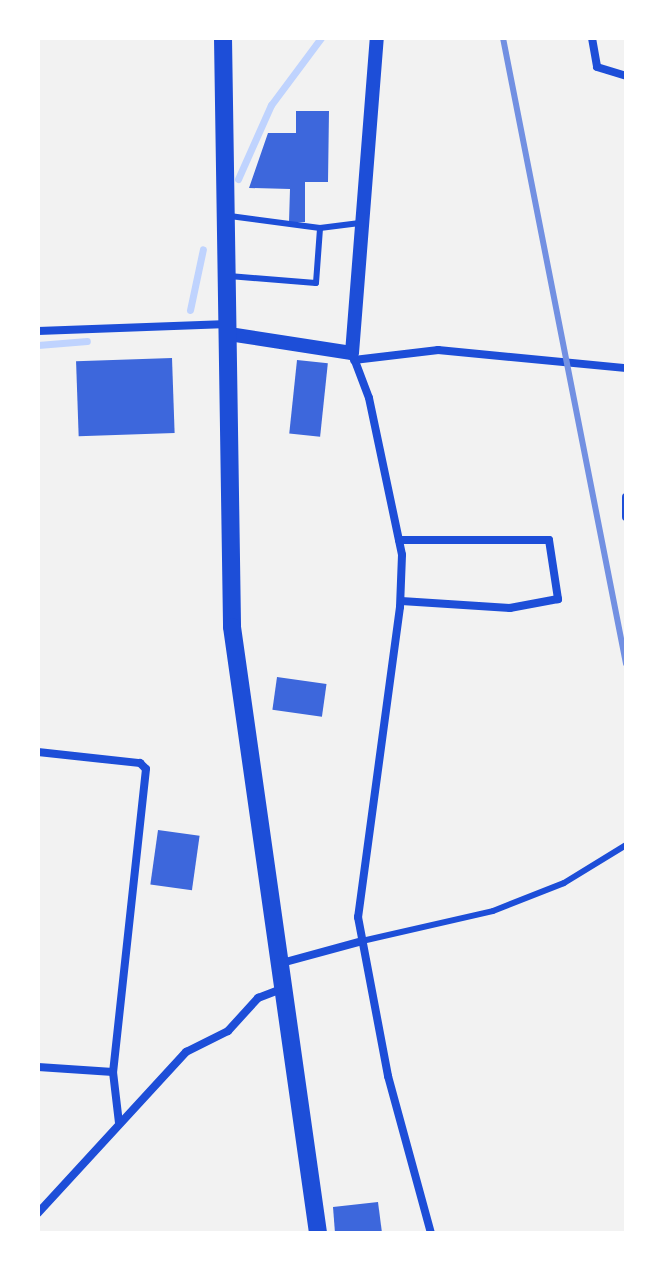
<!DOCTYPE html>
<html>
<head>
<meta charset="utf-8">
<style>
	body { margin:0 }
	#map { position:relative; width:664px; height:1271px; overflow:hidden; background:#f2f2f2; font-family:Cabin,sans-serif }
	div>[style] { position:absolute }
	[style*='--x'] { left:calc(var(--x)*1px); top:calc(var(--y)*1px); width:calc(var(--w)*1px); rotate:calc(var(--a)*1deg) }
	.stream>* { height:7px; margin:-3.5px; padding:0 3.5px; transform-origin:3.5px; border-radius:3.5px; background:#bfd3fe }
	.building>* { inset:0; background:#3d67dc; transform-origin:0 0 }
	.service>* { height:6px; margin:-3px; padding:0 3px; transform-origin:3px; border-radius:3px; background:#1d4ed8 }
	.minor>* { height:8px; margin:-4px; padding:0 4px; transform-origin:4px; border-radius:4px; background:#1d4ed8 }
	.tertiary>* { height:14px; margin:-7px; padding:0 7px; transform-origin:7px; border-radius:7px; background:#1d4ed8 }
	.primary>* { height:18px; margin:-9px; padding:0 9px; transform-origin:9px; border-radius:9px; background:#1d4ed8 }
	.rail>* { height:6px; margin:-3px; padding:0 3px; transform-origin:3px; border-radius:3px; background:#7290e2 }
	span { translate:-50% -50%; white-space:nowrap; text-align:center; line-height:1.15; -webkit-text-stroke:6px #fff; paint-order:stroke }
	.frame { position:absolute; inset:0; border:40px solid #fff; pointer-events:none }
</style>
</head>
<body>
<div id="map">
	<div class="stream">
		<div style="--x:238;--y:179;--w:81;--a:-66"></div>
		<div style="--x:271;--y:105;--w:84;--a:-53.3"></div>
		<div style="--x:190;--y:310;--w:62;--a:-78"></div>
		<div style="--x:38;--y:345;--w:49;--a:-4.7"></div>
	</div>
	<div class="building">
		<div style="clip-path:polygon(296px 111px,329px 111px,328px 182px,305px 182px,305px 222px,289px 222px,290px 189px,249px 188px,268px 133px,296px 133px)"></div>
		<div style="left:172px;top:358px;width:75px;height:96px;rotate:88deg"></div>
		<div style="left:297px;top:360px;width:31px;height:74px;rotate:6deg"></div>
		<div style="left:277px;top:677px;width:50px;height:33px;rotate:8deg"></div>
		<div style="left:158px;top:830px;width:42px;height:55px;rotate:8deg"></div>
		<div style="clip-path:polygon(378px 1202px,382px 1233px,335px 1233px,333px 1207px)"></div>
	</div>
	<div class="service">
		<div style="--x:320;--y:228;--w:40;--a:-7.1"></div>
		<div style="--x:229;--y:276;--w:87;--a:4.6"></div>
		<div style="--x:316;--y:283;--w:55;--a:-85.8"></div>
		<div style="--x:320;--y:228;--w:91;--a:-172.4"></div>
		<div style="--x:362;--y:941;--w:134;--a:-12.9"></div>
		<div style="--x:493;--y:911;--w:76;--a:-21.5"></div>
		<div style="--x:564;--y:883;--w:73;--a:-31.5"></div>
	</div>
	<div class="minor">
		<div style="--x:592;--y:38;--w:29;--a:80"></div>
		<div style="--x:597;--y:67;--w:30;--a:17"></div>
		<div style="--x:38;--y:331;--w:190;--a:-2.1"></div>
		<div style="--x:352;--y:353;--w:48;--a:69.3"></div>
		<div style="--x:369;--y:398;--w:160;--a:78.1"></div>
		<div style="--x:402;--y:555;--w:52;--a:92.2"></div>
		<div style="--x:400;--y:607;--w:313;--a:97.7"></div>
		<div style="--x:358;--y:917;--w:162;--a:79.3"></div>
		<div style="--x:388;--y:1076;--w:163;--a:74.7"></div>
		<div style="--x:354;--y:360;--w:85;--a:-6.8"></div>
		<div style="--x:438;--y:350;--w:189;--a:5.5"></div>
		<div style="--x:626;--y:497;--w:20;--a:90"></div>
		<div style="--x:399;--y:540;--w:150;--a:0"></div>
		<div style="--x:549;--y:540;--w:60;--a:81.3"></div>
		<div style="--x:558;--y:599;--w:49;--a:169.4"></div>
		<div style="--x:510;--y:608;--w:109;--a:-176.3"></div>
		<div style="--x:38;--y:752;--w:103;--a:6.2"></div>
		<div style="--x:140;--y:763;--w:8;--a:45"></div>
		<div style="--x:146;--y:769;--w:305;--a:96.2"></div>
		<div style="--x:113;--y:1072;--w:75;--a:-176.2"></div>
		<div style="--x:278;--y:964;--w:87;--a:-15.3"></div>
		<div style="--x:113;--y:1072;--w:51;--a:83.3"></div>
		<div style="--x:38;--y:1213;--w:219;--a:-47.4"></div>
		<div style="--x:186;--y:1052;--w:47;--a:-26.6"></div>
		<div style="--x:228;--y:1031;--w:45;--a:-47.7"></div>
		<div style="--x:258;--y:998;--w:25;--a:-21"></div>
	</div>
	<div class="tertiary">
		<div style="--x:229;--y:334;--w:124;--a:8.8"></div>
		<div style="--x:352;--y:353;--w:316;--a:-85.5"></div>
	</div>
	<div class="primary">
		<div style="--x:223;--y:38;--w:589;--a:89.12"></div>
		<div style="--x:232;--y:627;--w:612;--a:81.92"></div>
	</div>
	<div class="rail">
		<div style="--x:503;--y:38;--w:638;--a:78.88"></div>
	</div>
	<div class="frame"></div>
</div>
</body>
</html>
